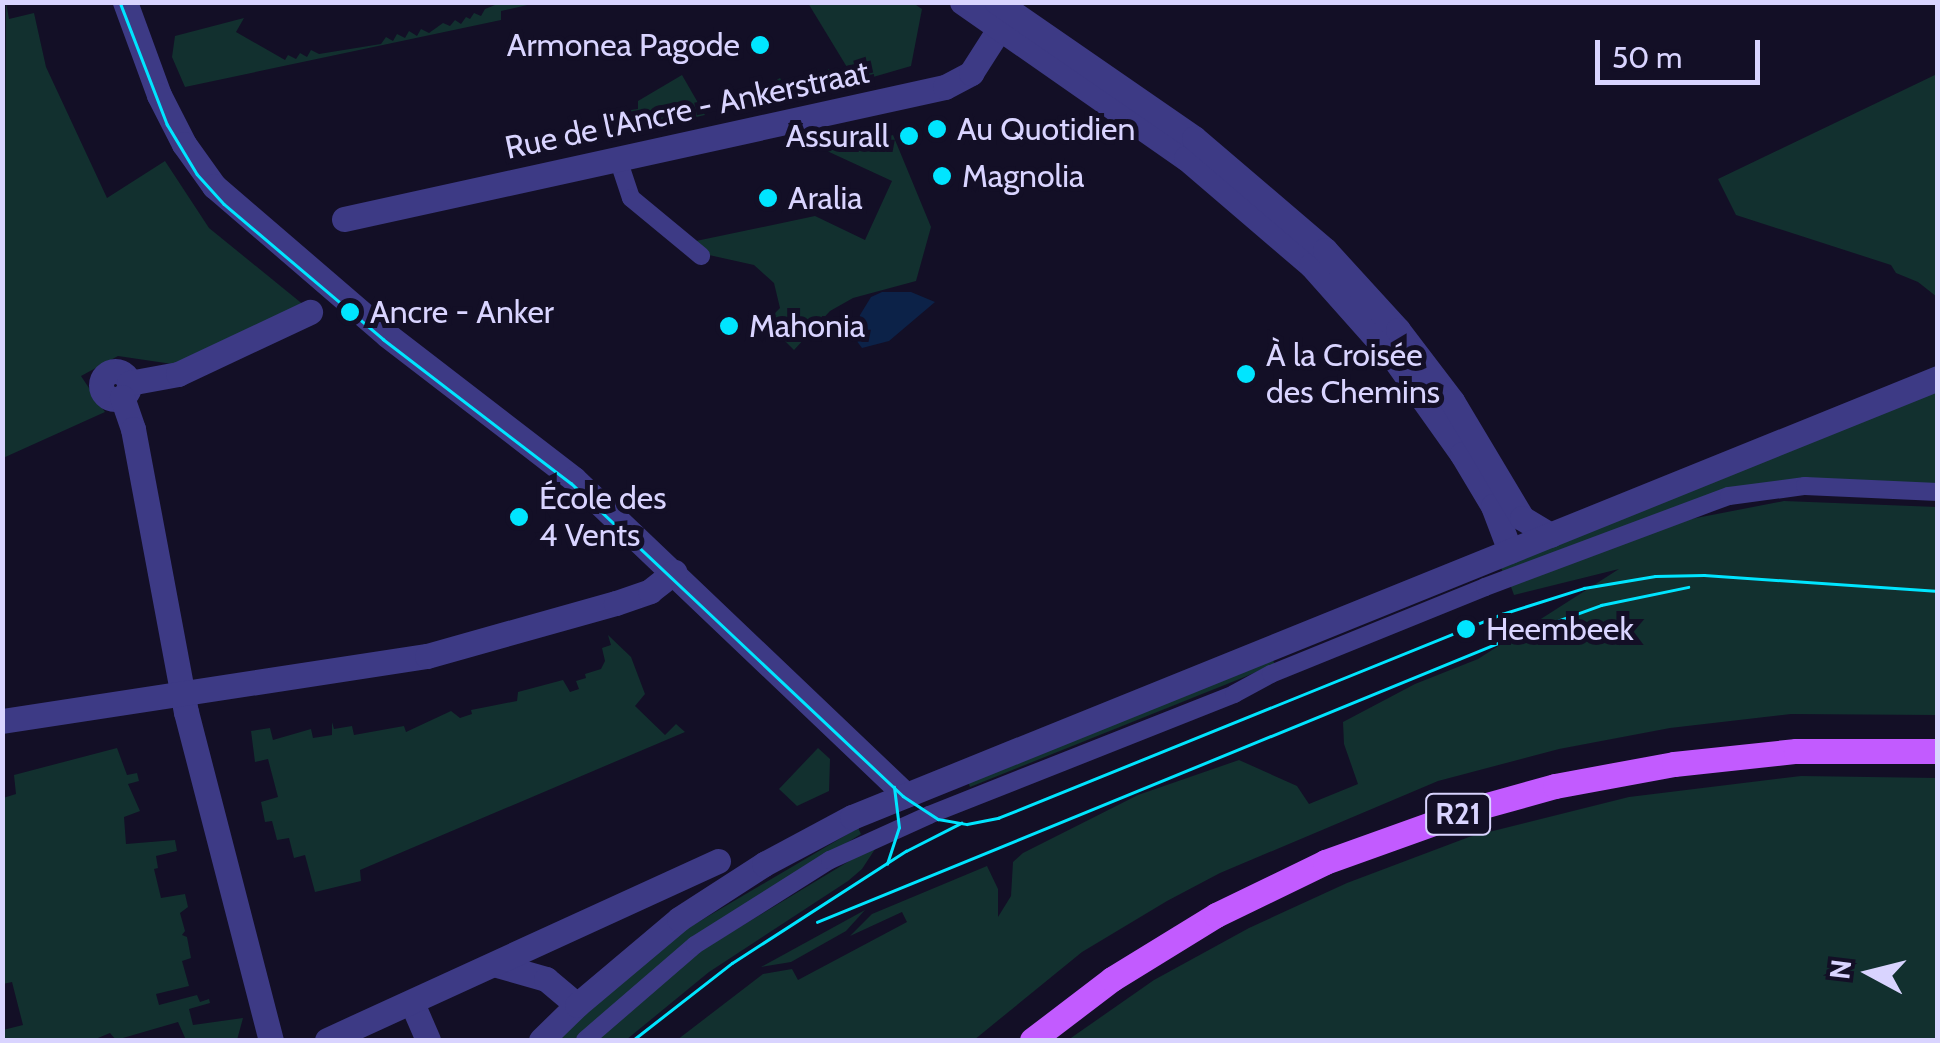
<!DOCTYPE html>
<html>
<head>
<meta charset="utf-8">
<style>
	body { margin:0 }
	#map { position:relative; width:1940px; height:1043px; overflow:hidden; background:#130f26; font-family:Cabin,sans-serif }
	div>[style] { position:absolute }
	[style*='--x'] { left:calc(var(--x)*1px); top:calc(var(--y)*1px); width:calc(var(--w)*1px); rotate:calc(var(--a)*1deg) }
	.green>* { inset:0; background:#12302f }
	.water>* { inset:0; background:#0c2248 }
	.pedestrian>* { height:18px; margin:-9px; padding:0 9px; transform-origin:9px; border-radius:9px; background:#3d3a85 }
	.minor>* { height:25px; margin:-12.5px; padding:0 12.5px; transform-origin:12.5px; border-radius:12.5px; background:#3d3a85 }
	.minor>.ring { margin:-12.5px; padding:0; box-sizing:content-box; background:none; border:25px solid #3d3a85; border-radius:50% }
	.tertiary>* { height:25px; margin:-12.5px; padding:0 12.5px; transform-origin:12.5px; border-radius:12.5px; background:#3d3a85 }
	.primary>* { height:25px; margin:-12.5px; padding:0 12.5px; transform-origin:12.5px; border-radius:12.5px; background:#c25bff }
	.tram>* { height:2.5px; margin:-1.25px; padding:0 1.25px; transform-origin:1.25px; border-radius:1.25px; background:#00e5ff }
	.dots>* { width:28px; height:28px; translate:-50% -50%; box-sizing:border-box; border:5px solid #130f26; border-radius:50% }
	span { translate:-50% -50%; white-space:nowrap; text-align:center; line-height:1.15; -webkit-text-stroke:10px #130f26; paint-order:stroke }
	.shield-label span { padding:2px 8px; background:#130f26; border:2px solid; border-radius:8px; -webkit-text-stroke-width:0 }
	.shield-label { font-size:30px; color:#d9d4ff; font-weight:700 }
	.poi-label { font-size:32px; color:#d9d4ff }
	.right { translate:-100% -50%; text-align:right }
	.left { translate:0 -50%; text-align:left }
	.street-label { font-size:32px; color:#d9d4ff }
	.frame { position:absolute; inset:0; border:5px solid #d9d4ff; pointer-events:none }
	.north { position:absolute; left:1820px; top:923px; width:100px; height:100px; -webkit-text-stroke:8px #130f26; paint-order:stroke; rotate:277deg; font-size:28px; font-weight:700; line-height:40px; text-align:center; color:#d9d4ff }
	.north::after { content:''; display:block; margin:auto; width:35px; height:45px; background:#d9d4ff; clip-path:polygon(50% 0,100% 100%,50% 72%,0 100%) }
	.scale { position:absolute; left:1595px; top:40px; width:165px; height:45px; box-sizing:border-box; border:5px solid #d9d4ff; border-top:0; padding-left:12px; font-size:30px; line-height:35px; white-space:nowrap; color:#d9d4ff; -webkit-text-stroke:8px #130f26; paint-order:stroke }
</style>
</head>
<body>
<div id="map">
	<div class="green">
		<div style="clip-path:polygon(6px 2px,9px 19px,34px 13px,46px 67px,107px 198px,165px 161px,209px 228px,305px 306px,179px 365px,118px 356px,81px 376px,105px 412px,3px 458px)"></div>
		<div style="clip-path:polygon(500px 3px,536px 3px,501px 11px,501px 20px,185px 87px,172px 57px,175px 36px,244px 18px,236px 32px,285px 60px,288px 55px,296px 59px,300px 53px,307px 57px,311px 50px,319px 54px,381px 44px,386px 37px,393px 41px,397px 34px,405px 38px,409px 31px,417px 36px,421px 29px,429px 33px,443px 23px,450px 26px,455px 20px,461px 24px,466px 17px,470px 19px,474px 13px,481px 16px,485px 9px)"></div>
		<div style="clip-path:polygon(808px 3px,913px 3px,922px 9px,911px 66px,856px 82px)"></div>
		<div style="clip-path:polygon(829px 69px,840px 87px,746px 107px,743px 100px,780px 78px,789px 92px)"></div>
		<div style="clip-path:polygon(1937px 74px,1937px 297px,1918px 282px,1896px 273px,1891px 265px,1736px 215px,1718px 179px)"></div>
		<div style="clip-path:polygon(682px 75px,705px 115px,636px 131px,631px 110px,638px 109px,638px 101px)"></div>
		<div style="clip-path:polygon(893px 135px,931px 227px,916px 281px,853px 298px,830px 311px,794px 350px,766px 322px,780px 308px,774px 283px,754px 265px,709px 255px,696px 241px,815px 216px,865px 240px,892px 181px,827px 151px)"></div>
		<div style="clip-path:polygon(1937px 390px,1937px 484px,1805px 479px,1727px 489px,1503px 573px,1501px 567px)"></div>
		<div style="clip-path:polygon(1784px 501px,1937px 507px,1937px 715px,1791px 714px,1670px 728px,1559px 749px,1438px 781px,1220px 873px,1167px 901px,1082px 952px,974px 1040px,677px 1040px,763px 974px,792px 969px,798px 980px,907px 922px,902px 912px,850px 936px,872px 914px,987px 866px,998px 889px,998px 917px,1011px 896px,1013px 862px,1023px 853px,1138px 795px,1239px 760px,1297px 786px,1309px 804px,1358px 784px,1344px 744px,1343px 722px,1415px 684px,1478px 659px,1619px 569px,1514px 595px,1510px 584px,1691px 519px)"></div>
		<div style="clip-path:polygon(608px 635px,631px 657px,645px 694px,635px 706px,665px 735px,676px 724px,685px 732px,360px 870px,361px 881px,315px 892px,305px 855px,294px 858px,289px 838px,277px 840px,272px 821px,265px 822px,261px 802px,278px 797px,268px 759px,255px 762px,251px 731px,270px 728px,273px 740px,311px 729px,313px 738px,332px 735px,332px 722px,334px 729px,352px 726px,354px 735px,404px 726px,406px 732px,451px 711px,460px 718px,472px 714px,471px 710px,517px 701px,518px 692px,563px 680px,570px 692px,579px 689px,576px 681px,586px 678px,585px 674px,601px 669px,605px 661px,602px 648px,611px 645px)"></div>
		<div style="clip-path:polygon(1272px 659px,1275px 664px,1242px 678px,970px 787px,968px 782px)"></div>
		<div style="clip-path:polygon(117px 748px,127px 775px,137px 773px,139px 781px,128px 784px,140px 811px,124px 817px,126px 844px,175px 840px,177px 851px,156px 856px,158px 868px,154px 869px,161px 898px,185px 894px,188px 907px,180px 913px,185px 931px,182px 935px,187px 937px,191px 958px,182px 961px,189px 986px,156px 994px,159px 1005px,197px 995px,200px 1002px,209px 999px,210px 1003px,189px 1009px,193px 1025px,243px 1018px,237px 1040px,186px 1040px,178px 1022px,116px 1040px,110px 1033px,93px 1040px,3px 1040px,3px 1030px,23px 1025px,12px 982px,3px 984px,3px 798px,16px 794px,14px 775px)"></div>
		<div style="clip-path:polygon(818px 748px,830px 759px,829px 791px,797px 806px,779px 789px)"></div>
		<div style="clip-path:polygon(1801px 776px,1937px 778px,1937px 1040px,1068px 1040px,1154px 980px,1249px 928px,1347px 883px,1469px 837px,1629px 797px)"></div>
		<div style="clip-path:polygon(858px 828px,861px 834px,692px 939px,575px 1040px,555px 1040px,683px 931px)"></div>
		<div style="clip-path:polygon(879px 843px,862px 869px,848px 881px,709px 972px,626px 1040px,596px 1040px,702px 950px)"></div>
		<div style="clip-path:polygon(865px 910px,846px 931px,791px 962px,761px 967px)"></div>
	</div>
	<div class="water">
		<div style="clip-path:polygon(882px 292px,911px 292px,935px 302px,889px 341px,862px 348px,856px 340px,860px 315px,871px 297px)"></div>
	</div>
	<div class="pedestrian">
		<div style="--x:618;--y:159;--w:41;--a:71.6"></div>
		<div style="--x:631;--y:198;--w:91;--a:39.6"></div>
		<div style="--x:585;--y:1040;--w:145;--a:-40.8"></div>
		<div style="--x:695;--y:945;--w:160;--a:-32.2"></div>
		<div style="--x:830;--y:860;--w:109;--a:-24.4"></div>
		<div style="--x:929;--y:815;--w:328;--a:-21.6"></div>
		<div style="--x:1234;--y:694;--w:42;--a:-28.4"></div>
		<div style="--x:1271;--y:674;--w:231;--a:-22.1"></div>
		<div style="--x:1485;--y:587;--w:260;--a:-20.5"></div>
		<div style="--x:1729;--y:496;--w:77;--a:-7.5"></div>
		<div style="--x:1805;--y:486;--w:133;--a:2.6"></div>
	</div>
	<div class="minor">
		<div style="--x:125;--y:2;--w:99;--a:69.9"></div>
		<div style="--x:159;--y:95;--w:55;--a:63"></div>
		<div style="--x:184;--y:144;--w:52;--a:54.5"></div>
		<div style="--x:214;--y:186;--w:228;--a:40.7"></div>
		<div style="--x:387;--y:335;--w:236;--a:37.6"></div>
		<div style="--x:574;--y:479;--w:458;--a:43.6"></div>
		<div style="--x:344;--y:219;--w:615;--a:-12.39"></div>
		<div style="--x:945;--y:87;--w:30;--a:-28"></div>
		<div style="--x:971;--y:73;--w:72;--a:-57.4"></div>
		<div class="ring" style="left:101px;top:371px;width:3px;height:3px"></div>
		<div style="--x:129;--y:383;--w:50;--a:-10.4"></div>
		<div style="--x:178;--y:374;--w:146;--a:-25.2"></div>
		<div style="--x:122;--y:397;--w:34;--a:71"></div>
		<div style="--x:133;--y:429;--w:288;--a:79.4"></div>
		<div style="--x:186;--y:712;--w:339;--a:75.5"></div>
		<div style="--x:2;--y:721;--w:430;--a:-8.7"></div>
		<div style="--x:427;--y:656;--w:196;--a:-15.7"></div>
		<div style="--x:616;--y:603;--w:36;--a:-19"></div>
		<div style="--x:650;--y:591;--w:31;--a:-38"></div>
		<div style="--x:497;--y:965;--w:51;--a:15.9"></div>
		<div style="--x:546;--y:979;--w:40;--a:40"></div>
		<div style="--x:577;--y:1005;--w:50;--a:135.8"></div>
		<div style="--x:412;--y:1003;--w:40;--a:66.6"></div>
		<div style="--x:327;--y:1040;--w:430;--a:-24.6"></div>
	</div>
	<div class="tertiary">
		<div style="--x:962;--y:2;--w:273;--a:34.9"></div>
		<div style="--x:1186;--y:158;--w:165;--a:40.6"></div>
		<div style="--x:1311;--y:265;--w:123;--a:48.3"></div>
		<div style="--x:1393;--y:357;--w:119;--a:54.6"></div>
		<div style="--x:1462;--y:454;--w:61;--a:59.2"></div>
		<div style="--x:1493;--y:506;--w:48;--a:69.3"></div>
		<div style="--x:997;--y:2;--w:239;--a:34.6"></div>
		<div style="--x:1194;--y:138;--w:172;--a:40.5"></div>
		<div style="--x:1325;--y:250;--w:108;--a:47.6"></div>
		<div style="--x:1398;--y:330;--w:89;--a:52.7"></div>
		<div style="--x:1452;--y:401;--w:136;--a:59.1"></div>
		<div style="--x:1522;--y:518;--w:33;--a:31"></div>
		<div style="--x:577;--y:1005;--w:133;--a:-40.1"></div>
		<div style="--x:679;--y:919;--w:101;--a:-32.9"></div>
		<div style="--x:764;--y:864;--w:100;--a:-28.1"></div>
		<div style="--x:852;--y:817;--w:1171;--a:-22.01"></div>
	</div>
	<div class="primary">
		<div style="--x:1032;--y:1040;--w:101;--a:-37.3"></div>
		<div style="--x:1112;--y:979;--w:122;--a:-31.6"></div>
		<div style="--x:1216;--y:915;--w:121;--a:-25.9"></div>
		<div style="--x:1325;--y:862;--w:160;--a:-19.7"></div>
		<div style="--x:1476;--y:808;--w:82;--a:-15.6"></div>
		<div style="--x:1555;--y:786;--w:121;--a:-10.5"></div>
		<div style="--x:1674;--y:764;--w:123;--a:-6.1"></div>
		<div style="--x:1796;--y:751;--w:142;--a:0"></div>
	</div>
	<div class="tram">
		<div style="--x:120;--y:2;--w:131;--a:68.9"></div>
		<div style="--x:167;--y:124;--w:58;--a:59"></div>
		<div style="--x:197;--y:174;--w:40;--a:48"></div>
		<div style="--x:224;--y:204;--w:209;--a:40.3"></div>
		<div style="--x:383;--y:339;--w:237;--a:37.5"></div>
		<div style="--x:571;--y:483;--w:456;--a:43.3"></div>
		<div style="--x:903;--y:796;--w:42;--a:33.3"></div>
		<div style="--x:938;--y:819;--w:29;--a:10"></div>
		<div style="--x:967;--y:824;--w:32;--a:-11"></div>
		<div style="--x:998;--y:818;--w:544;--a:-22.04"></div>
		<div style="--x:1502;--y:614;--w:86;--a:-17.6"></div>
		<div style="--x:1584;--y:588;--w:72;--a:-9.6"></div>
		<div style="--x:1655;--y:576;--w:49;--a:-1.2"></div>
		<div style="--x:1704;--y:575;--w:235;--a:3.9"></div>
		<div style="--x:887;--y:864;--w:38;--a:-72"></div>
		<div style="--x:899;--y:828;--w:41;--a:-97"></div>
		<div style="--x:817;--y:922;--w:749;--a:-22.28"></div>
		<div style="--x:1510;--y:638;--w:97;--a:-19.9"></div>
		<div style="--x:1601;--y:605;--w:89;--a:-11.7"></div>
		<div style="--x:633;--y:1040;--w:125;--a:-37.9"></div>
		<div style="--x:732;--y:963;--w:207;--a:-32.8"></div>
		<div style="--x:906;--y:851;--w:62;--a:-27"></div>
	</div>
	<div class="dots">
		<div style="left:760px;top:45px;background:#00e5ff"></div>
		<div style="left:937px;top:129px;background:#00e5ff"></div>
		<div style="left:909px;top:136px;background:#00e5ff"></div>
		<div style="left:942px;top:176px;background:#00e5ff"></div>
		<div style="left:768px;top:198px;background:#00e5ff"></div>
		<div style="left:350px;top:312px;background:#00e5ff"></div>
		<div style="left:729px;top:326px;background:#00e5ff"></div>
		<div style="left:1246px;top:374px;background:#00e5ff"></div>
		<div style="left:519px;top:517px;background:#00e5ff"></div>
		<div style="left:1466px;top:629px;background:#00e5ff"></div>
	</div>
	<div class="shield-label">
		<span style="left:1458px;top:814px">R21</span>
	</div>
	<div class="poi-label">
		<span class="right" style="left:740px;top:45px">Armonea Pagode</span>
		<span class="left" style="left:957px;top:129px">Au Quotidien</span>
		<span class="right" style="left:889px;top:136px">Assurall</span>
		<span class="left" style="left:962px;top:176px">Magnolia</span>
		<span class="left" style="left:788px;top:198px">Aralia</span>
		<span class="left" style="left:370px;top:312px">Ancre - Anker</span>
		<span class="left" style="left:749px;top:326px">Mahonia</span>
		<span class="left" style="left:1266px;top:374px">À la Croisée<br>des Chemins</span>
		<span class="left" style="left:539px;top:517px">École des<br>4 Vents</span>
		<span class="left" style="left:1486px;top:629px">Heembeek</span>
	</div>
	<div class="street-label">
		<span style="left:687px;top:110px;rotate:-12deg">Rue de l'Ancre - Ankerstraat</span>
	</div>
	<div class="frame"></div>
	<div class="north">N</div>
	<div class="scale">50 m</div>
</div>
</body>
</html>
